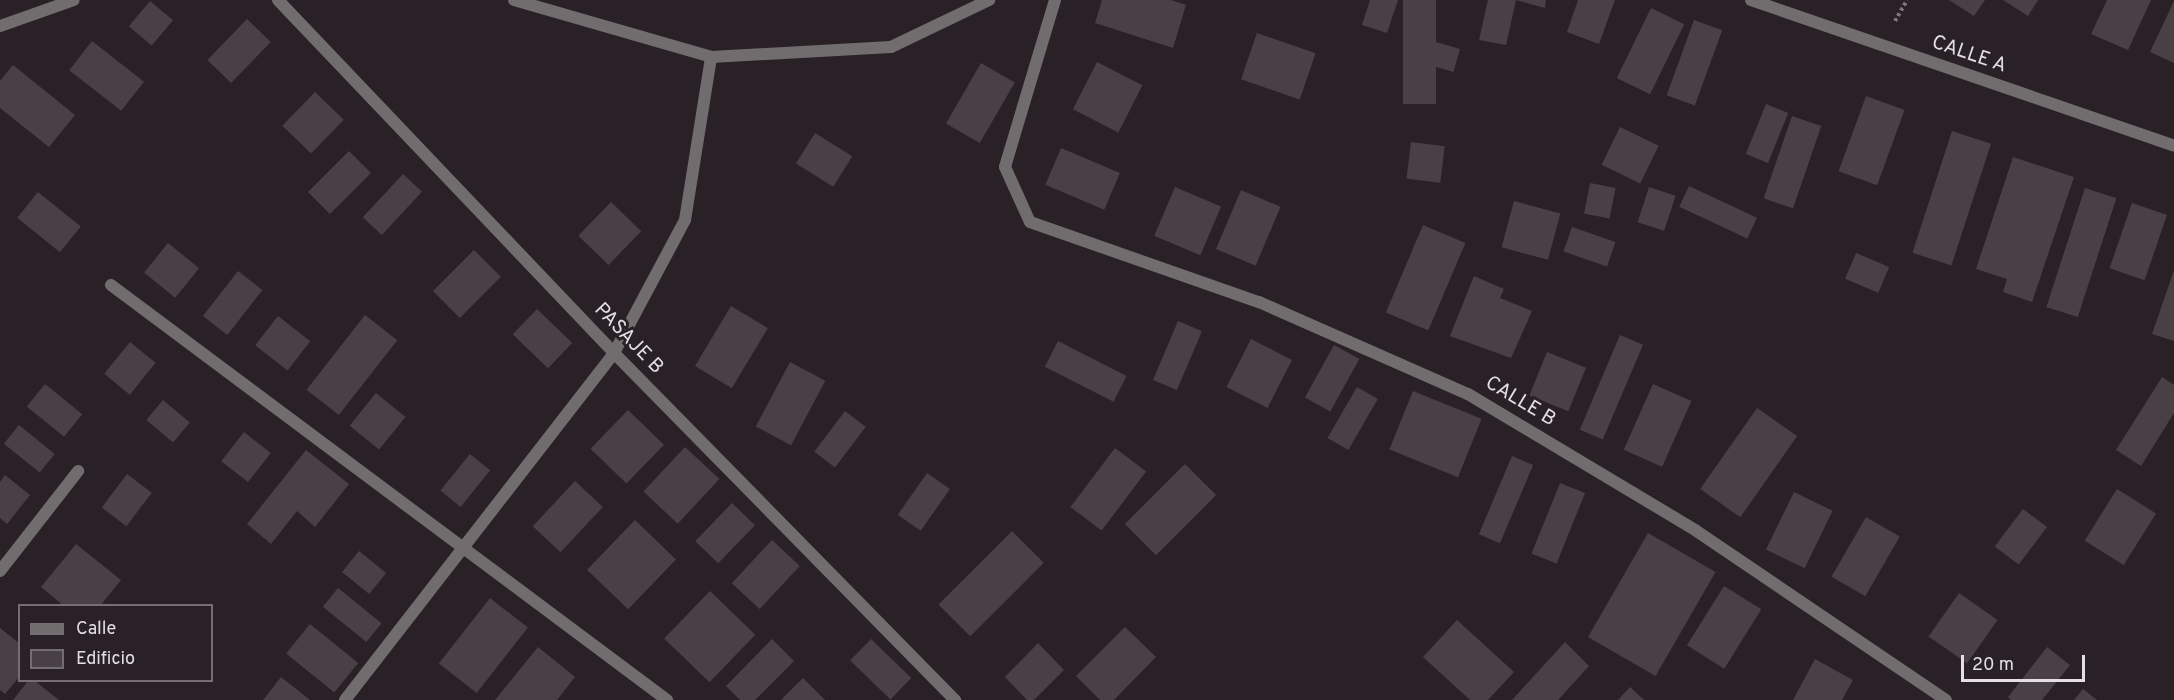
<!DOCTYPE html>
<html>
<head>
<meta charset="utf-8">
<style>
	body { margin:0 }
	#map { position:relative; width:2174px; height:700px; overflow:hidden; background:#292126; font-family:Overpass,sans-serif }
	div>[style] { position:absolute }
	[style*='--x'] { left:calc(var(--x)*1px); top:calc(var(--y)*1px); width:calc(var(--w)*1px); rotate:calc(var(--a)*1deg) }
	.building>* { inset:0; background:#484045; transform-origin:0 0 }
	.path>* { height:4px; margin-top:-2px; transform-origin:0; background:repeating-linear-gradient(90deg,#7c7579 0 3px,transparent 0 6px) }
	.minor>* { height:12px; margin:-6px; padding:0 6px; transform-origin:6px; border-radius:6px; background:#716d6f }
	span { translate:-50% -50%; white-space:nowrap; text-align:center; line-height:1.15; -webkit-text-stroke:6px #292126; paint-order:stroke }
	.street-label { font-size:20px; color:#e4dfe2 }
	.legend { position:absolute; left:18px; top:604px; width:195px; height:78px; box-sizing:border-box; background:#292126; border:2px solid #746d71; margin:0; padding:8px 10px; list-style:none; font-size:18px; color:#e4dfe2 }
	.legend li { display:flex; align-items:center; gap:12px; height:30px }
	.legend b { width:30px; border:2px solid #746d71 }
	.scale { position:absolute; left:1961px; top:655px; width:124px; height:27px; box-sizing:border-box; border:3px solid #e4dfe2; border-top:0; padding-left:8px; font-size:18px; line-height:21px; white-space:nowrap; color:#e4dfe2; -webkit-text-stroke:4px #292126; paint-order:stroke }
</style>
</head>
<body>
<div id="map">
	<div class="building">
		<div style="clip-path:polygon(1102px 0,1171px 0,1186px 5px,1173px 48px,1095px 23px)"></div>
		<div style="clip-path:polygon(1370px 0,1398px 0,1387px 33px,1362px 25px)"></div>
		<div style="left:1403px;top:0;width:33px;height:104px"></div>
		<div style="clip-path:polygon(1488px 0,1516px 0,1506px 45px,1479px 40px)"></div>
		<div style="clip-path:polygon(1516px 0,1546px 0,1545px 8px)"></div>
		<div style="clip-path:polygon(1578px 0,1615px 0,1599px 44px,1567px 32px)"></div>
		<div style="clip-path:polygon(1949px 0,1985px 0,1974px 16px)"></div>
		<div style="clip-path:polygon(2003px 0,2038px 0,2028px 16px)"></div>
		<div style="clip-path:polygon(2107px 0,2151px 0,2128px 50px,2091px 34px)"></div>
		<div style="left:150px;top:1px;width:30px;height:33px;rotate:40deg"></div>
		<div style="clip-path:polygon(2174px 1px,2174px 63px,2150px 52px)"></div>
		<div style="left:1651px;top:8px;width:37px;height:78px;rotate:26deg"></div>
		<div style="left:247px;top:19px;width:33px;height:57px;rotate:44deg"></div>
		<div style="left:1694px;top:20px;width:30px;height:80px;rotate:20deg"></div>
		<div style="left:1257px;top:33px;width:62px;height:49px;rotate:19deg"></div>
		<div style="left:92px;top:41px;width:66px;height:37px;rotate:38deg"></div>
		<div style="left:1436px;top:42px;width:25px;height:24px;rotate:16deg"></div>
		<div style="left:1097px;top:62px;width:51px;height:53px;rotate:27deg"></div>
		<div style="left:981px;top:63px;width:39px;height:70px;rotate:30deg"></div>
		<div style="clip-path:polygon(13px 65px,75px 115px,49px 147px,0 108px,0 81px)"></div>
		<div style="left:315px;top:92px;width:40px;height:47px;rotate:44deg"></div>
		<div style="left:1866px;top:96px;width:41px;height:80px;rotate:20deg"></div>
		<div style="left:1766px;top:104px;width:24px;height:54px;rotate:22deg"></div>
		<div style="left:1792px;top:116px;width:31px;height:87px;rotate:19deg"></div>
		<div style="left:1620px;top:127px;width:43px;height:42px;rotate:26deg"></div>
		<div style="left:1952px;top:131px;width:41px;height:128px;rotate:18deg"></div>
		<div style="left:815px;top:133px;width:44px;height:36px;rotate:32deg"></div>
		<div style="left:1411px;top:142px;width:34px;height:37px;rotate:7deg"></div>
		<div style="left:1061px;top:148px;width:64px;height:40px;rotate:23deg"></div>
		<div style="left:349px;top:151px;width:31px;height:58px;rotate:45deg"></div>
		<div style="clip-path:polygon(2013px 157px,2074px 177px,2032px 302px,2003px 292px,2007px 279px,1976px 269px)"></div>
		<div style="left:403px;top:174px;width:26px;height:59px;rotate:43deg"></div>
		<div style="left:1590px;top:183px;width:26px;height:31px;rotate:11deg"></div>
		<div style="left:1689px;top:186px;width:75px;height:23px;rotate:25deg"></div>
		<div style="left:1175px;top:187px;width:50px;height:53px;rotate:23deg"></div>
		<div style="left:1649px;top:187px;width:28px;height:37px;rotate:18deg"></div>
		<div style="left:2085px;top:188px;width:33px;height:125px;rotate:18deg"></div>
		<div style="left:1241px;top:190px;width:43px;height:64px;rotate:23deg"></div>
		<div style="left:38px;top:192px;width:55px;height:33px;rotate:39deg"></div>
		<div style="left:1514px;top:201px;width:48px;height:48px;rotate:15deg"></div>
		<div style="left:611px;top:202px;width:42px;height:47px;rotate:44deg"></div>
		<div style="left:2132px;top:203px;width:37px;height:69px;rotate:19deg"></div>
		<div style="left:1423px;top:225px;width:46px;height:95px;rotate:23deg"></div>
		<div style="left:1572px;top:227px;width:46px;height:26px;rotate:19deg"></div>
		<div style="left:168px;top:243px;width:40px;height:38px;rotate:39deg"></div>
		<div style="left:474px;top:250px;width:38px;height:58px;rotate:45deg"></div>
		<div style="left:1856px;top:253px;width:36px;height:28px;rotate:23deg"></div>
		<div style="clip-path:polygon(2174px 270px,2174px 341px,2152px 334px)"></div>
		<div style="left:238px;top:271px;width:31px;height:57px;rotate:38deg"></div>
		<div style="clip-path:polygon(1474px 276px,1504px 289px,1500px 298px,1532px 311px,1511px 358px,1450px 336px)"></div>
		<div style="left:731px;top:306px;width:43px;height:70px;rotate:31deg"></div>
		<div style="left:537px;top:309px;width:49px;height:35px;rotate:44deg"></div>
		<div style="left:365px;top:315px;width:41px;height:95px;rotate:38deg"></div>
		<div style="left:278px;top:316px;width:41px;height:37px;rotate:38deg"></div>
		<div style="left:1178px;top:321px;width:26px;height:64px;rotate:23deg"></div>
		<div style="left:1620px;top:335px;width:25px;height:103px;rotate:23deg"></div>
		<div style="left:1251px;top:339px;width:46px;height:54px;rotate:27deg"></div>
		<div style="left:1058px;top:341px;width:77px;height:29px;rotate:27deg"></div>
		<div style="left:130px;top:342px;width:33px;height:41px;rotate:39deg"></div>
		<div style="left:1334px;top:345px;width:29px;height:60px;rotate:29deg"></div>
		<div style="left:1547px;top:352px;width:42px;height:47px;rotate:22deg"></div>
		<div style="left:790px;top:362px;width:40px;height:73px;rotate:28deg"></div>
		<div style="clip-path:polygon(2162px 377px,2174px 385px,2174px 413px,2141px 466px,2116px 450px)"></div>
		<div style="left:45px;top:384px;width:48px;height:29px;rotate:39deg"></div>
		<div style="left:1653px;top:384px;width:42px;height:72px;rotate:24deg"></div>
		<div style="left:1357px;top:387px;width:24px;height:59px;rotate:30deg"></div>
		<div style="left:1413px;top:391px;width:74px;height:63px;rotate:22deg"></div>
		<div style="left:376px;top:393px;width:38px;height:42px;rotate:39deg"></div>
		<div style="left:163px;top:400px;width:35px;height:26px;rotate:40deg"></div>
		<div style="left:1757px;top:408px;width:49px;height:99px;rotate:35deg"></div>
		<div style="left:628px;top:410px;width:50px;height:54px;rotate:44deg"></div>
		<div style="left:845px;top:411px;width:26px;height:51px;rotate:37deg"></div>
		<div style="left:19px;top:425px;width:46px;height:24px;rotate:39deg"></div>
		<div style="left:244px;top:432px;width:34px;height:37px;rotate:38deg"></div>
		<div style="left:685px;top:447px;width:47px;height:61px;rotate:43deg"></div>
		<div style="left:1115px;top:448px;width:39px;height:74px;rotate:37deg"></div>
		<div style="clip-path:polygon(306px 450px,349px 484px,315px 527px,297px 511px,271px 544px,247px 524px)"></div>
		<div style="left:470px;top:454px;width:26px;height:47px;rotate:39deg"></div>
		<div style="left:1512px;top:456px;width:23px;height:85px;rotate:23deg"></div>
		<div style="left:1185px;top:464px;width:44px;height:85px;rotate:45deg"></div>
		<div style="left:927px;top:473px;width:28px;height:51px;rotate:35deg"></div>
		<div style="left:127px;top:474px;width:31px;height:42px;rotate:37deg"></div>
		<div style="clip-path:polygon(5px 475px,30px 495px,7px 524px,0 518px,0 482px)"></div>
		<div style="left:575px;top:481px;width:38px;height:62px;rotate:43deg"></div>
		<div style="left:1560px;top:483px;width:27px;height:76px;rotate:22deg"></div>
		<div style="left:2117px;top:489px;width:46px;height:61px;rotate:32deg"></div>
		<div style="left:1794px;top:492px;width:43px;height:64px;rotate:26deg"></div>
		<div style="left:732px;top:503px;width:32px;height:53px;rotate:44deg"></div>
		<div style="left:2023px;top:509px;width:30px;height:47px;rotate:37deg"></div>
		<div style="left:1866px;top:517px;width:39px;height:69px;rotate:30deg"></div>
		<div style="left:635px;top:520px;width:57px;height:69px;rotate:44deg"></div>
		<div style="left:1012px;top:531px;width:45px;height:104px;rotate:45deg"></div>
		<div style="left:1648px;top:533px;width:78px;height:120px;rotate:30deg"></div>
		<div style="left:772px;top:540px;width:38px;height:59px;rotate:43deg"></div>
		<div style="clip-path:polygon(76px 544px,121px 580px,100px 606px,64px 606px,41px 587px)"></div>
		<div style="left:359px;top:551px;width:35px;height:27px;rotate:39deg"></div>
		<div style="left:1724px;top:586px;width:44px;height:70px;rotate:32deg"></div>
		<div style="left:338px;top:588px;width:56px;height:24px;rotate:39deg"></div>
		<div style="left:710px;top:591px;width:63px;height:66px;rotate:44deg"></div>
		<div style="left:1959px;top:593px;width:47px;height:53px;rotate:35deg"></div>
		<div style="left:490px;top:598px;width:48px;height:83px;rotate:38deg"></div>
		<div style="clip-path:polygon(1457px 620px,1514px 672px,1488px 700px,1470px 700px,1423px 657px)"></div>
		<div style="left:310px;top:624px;width:62px;height:38px;rotate:39deg"></div>
		<div style="clip-path:polygon(1125px 627px,1156px 657px,1114px 700px,1100px 700px,1076px 676px)"></div>
		<div style="clip-path:polygon(0 628px,20px 644px,20px 676px,5px 694px,0 690px)"></div>
		<div style="clip-path:polygon(772px 639px,794px 661px,755px 700px,740px 700px,726px 686px)"></div>
		<div style="left:871px;top:639px;width:56px;height:30px;rotate:44deg"></div>
		<div style="clip-path:polygon(1565px 642px,1589px 666px,1558px 700px,1512px 700px)"></div>
		<div style="clip-path:polygon(1038px 643px,1064px 670px,1034px 700px,1027px 700px,1005px 677px)"></div>
		<div style="clip-path:polygon(538px 647px,575px 677px,557px 700px,495px 700px)"></div>
		<div style="clip-path:polygon(2047px 647px,2070px 665px,2042px 700px,2011px 700px,2008px 697px)"></div>
		<div style="clip-path:polygon(1815px 659px,1853px 680px,1842px 700px,1793px 700px)"></div>
		<div style="clip-path:polygon(281px 677px,310px 700px,263px 700px)"></div>
		<div style="clip-path:polygon(803px 678px,825px 700px,781px 700px)"></div>
		<div style="clip-path:polygon(28px 681px,35px 681px,59px 700px,13px 700px)"></div>
		<div style="clip-path:polygon(1630px 687px,1644px 700px,1618px 700px)"></div>
		<div style="clip-path:polygon(2083px 689px,2097px 700px,2074px 700px)"></div>
	</div>
	<div class="path">
		<div style="--x:1895;--y:21;--w:24;--a:-60"></div>
	</div>
	<div class="minor">
		<div style="--x:278;--y:0;--w:487;--a:46.4"></div>
		<div style="--x:614;--y:353;--w:487;--a:45.5"></div>
		<div style="--x:514;--y:0;--w:205;--a:16.1"></div>
		<div style="--x:711;--y:57;--w:180;--a:-3.2"></div>
		<div style="--x:891;--y:47;--w:109;--a:-25.6"></div>
		<div style="--x:1055;--y:0;--w:174;--a:106.7"></div>
		<div style="--x:1005;--y:167;--w:60;--a:65.6"></div>
		<div style="--x:1030;--y:222;--w:243;--a:19.3"></div>
		<div style="--x:1259;--y:302;--w:228;--a:23.8"></div>
		<div style="--x:1468;--y:394;--w:265;--a:30.9"></div>
		<div style="--x:1695;--y:530;--w:303;--a:34.1"></div>
		<div style="--x:1751;--y:0;--w:447;--a:19"></div>
		<div style="--x:0;--y:26;--w:78;--a:-19.4"></div>
		<div style="--x:111;--y:285;--w:694;--a:36.74"></div>
		<div style="--x:0;--y:571;--w:127;--a:-52"></div>
		<div style="--x:345;--y:700;--w:439;--a:-52.2"></div>
		<div style="--x:614;--y:353;--w:151;--a:-61.9"></div>
		<div style="--x:685;--y:220;--w:165;--a:-80.9"></div>
	</div>
	<div class="street-label">
		<span style="left:1969px;top:55px;rotate:19deg">CALLE A</span>
		<span style="left:628px;top:339px;rotate:46deg">PASAJE B</span>
		<span style="left:1520px;top:402px;rotate:31deg">CALLE B</span>
	</div>
	<ul class="legend">
	<li><b style="height:8px;background:#716d6f"></b>Calle</li>
	<li><b style="height:16px;background:#484045"></b>Edificio</li>
	</ul>
	<div class="scale">20 m</div>
</div>
</body>
</html>
